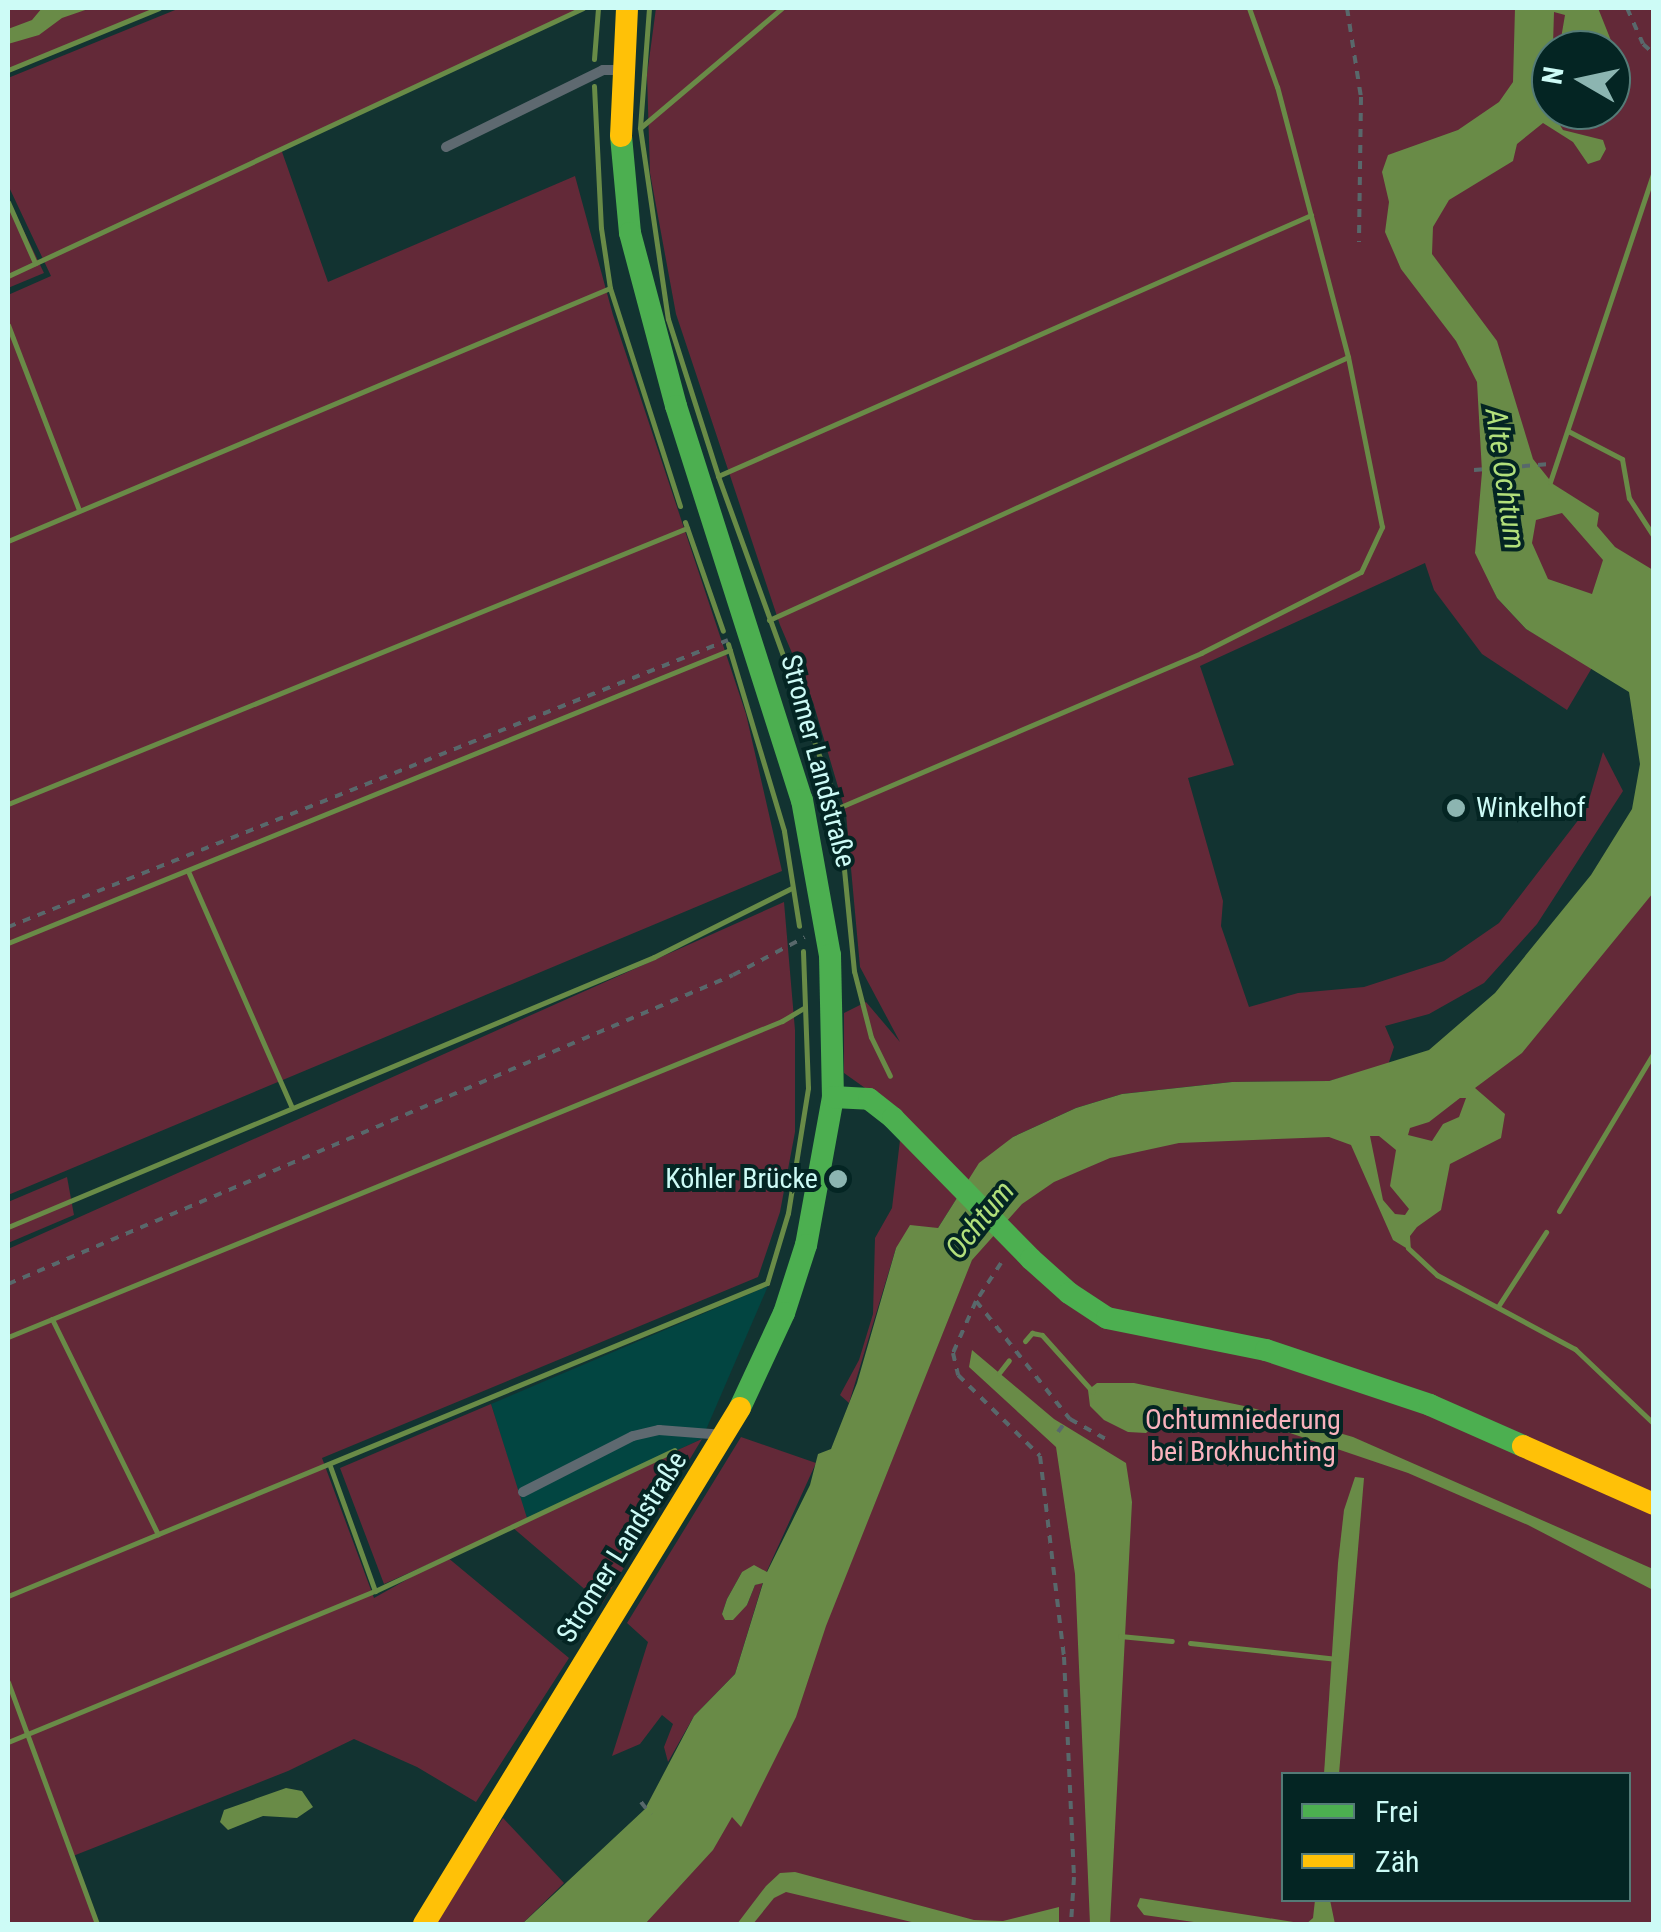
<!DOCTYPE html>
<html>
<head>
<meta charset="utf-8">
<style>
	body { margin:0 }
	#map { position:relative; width:1661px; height:1932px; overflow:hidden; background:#123331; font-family:"Roboto Condensed",sans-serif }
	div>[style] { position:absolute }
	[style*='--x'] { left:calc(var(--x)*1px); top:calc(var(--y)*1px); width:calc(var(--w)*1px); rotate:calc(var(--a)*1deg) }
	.built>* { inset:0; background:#024541 }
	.green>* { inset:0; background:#632938 }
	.water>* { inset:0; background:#698b47 }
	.stream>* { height:5px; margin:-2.5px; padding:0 2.5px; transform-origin:2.5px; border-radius:2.5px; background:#698b47 }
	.path>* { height:4px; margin-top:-2px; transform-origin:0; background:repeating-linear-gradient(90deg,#58686b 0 8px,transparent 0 16px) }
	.lane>* { height:10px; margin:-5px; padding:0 5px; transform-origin:5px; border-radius:5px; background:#5e6970 }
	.fast>* { height:22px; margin:-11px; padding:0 11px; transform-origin:11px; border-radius:11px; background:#4caf50 }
	.slow>* { height:22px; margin:-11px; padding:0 11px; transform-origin:11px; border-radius:11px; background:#ffc107 }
	.dots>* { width:28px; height:28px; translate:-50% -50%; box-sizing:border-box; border:5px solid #042523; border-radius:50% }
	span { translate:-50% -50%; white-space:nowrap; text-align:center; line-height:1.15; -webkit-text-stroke:8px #042523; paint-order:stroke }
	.street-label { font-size:28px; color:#cdfbf6 }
	.poi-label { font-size:28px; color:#cdfbf6 }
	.left { translate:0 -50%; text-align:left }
	.right { translate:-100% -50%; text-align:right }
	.park-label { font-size:28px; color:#f9b2bd }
	.water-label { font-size:30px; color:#b2e07b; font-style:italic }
	.frame { position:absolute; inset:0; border:10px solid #cdfbf6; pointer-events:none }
	.legend { position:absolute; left:1281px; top:1772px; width:350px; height:130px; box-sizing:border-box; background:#042523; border:2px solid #547b77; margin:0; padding:12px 18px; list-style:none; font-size:30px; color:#cdfbf6 }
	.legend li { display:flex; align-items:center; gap:20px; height:50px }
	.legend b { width:50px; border:2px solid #547b77 }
	.north { position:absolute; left:1531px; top:30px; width:100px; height:100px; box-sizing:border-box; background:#042523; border:2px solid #547b77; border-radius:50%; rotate:279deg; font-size:28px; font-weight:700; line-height:40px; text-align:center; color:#cdfbf6 }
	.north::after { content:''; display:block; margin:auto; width:35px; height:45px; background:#8cb5b1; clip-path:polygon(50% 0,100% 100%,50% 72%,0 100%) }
</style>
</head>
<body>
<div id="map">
	<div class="built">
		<div style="clip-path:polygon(768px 1286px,702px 1439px,526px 1519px,491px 1404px)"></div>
	</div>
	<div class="green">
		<div style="clip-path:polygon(8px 8px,165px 8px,8px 71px)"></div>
		<div style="clip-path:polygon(180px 8px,581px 8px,281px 149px,328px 282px,575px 176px,613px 315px,746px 714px,782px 871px,8px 1195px,8px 295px,51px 276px,8px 185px,8px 78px)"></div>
		<div style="clip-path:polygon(evenodd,656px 8px,1653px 8px,1653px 701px,1483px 566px,1497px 598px,1526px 629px,1593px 666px,1567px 710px,1482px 654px,1434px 590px,1425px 563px,1200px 666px,1234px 765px,1188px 778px,1223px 901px,1221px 926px,1249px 1007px,1298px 993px,1364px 987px,1444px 961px,1499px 923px,1586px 810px,1603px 752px,1623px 791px,1537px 924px,1484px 983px,1429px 1014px,1385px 1026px,1394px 1047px,1388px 1065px,1329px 1081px,1232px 1082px,1122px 1094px,1076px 1108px,1013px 1137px,966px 1184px,903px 1115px,844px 1073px,844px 1013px,866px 1002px,900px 1042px,860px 967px,846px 814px,813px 702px,780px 625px,676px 314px,650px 173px,647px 75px,656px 8px,1551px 50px,1611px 50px,1611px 110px,1551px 110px,1551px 50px)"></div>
		<div style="clip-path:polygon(8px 198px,44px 273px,8px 288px)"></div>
		<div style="clip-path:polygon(evenodd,1653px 804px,1653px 1924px,557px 1924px,722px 1736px,990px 1168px,1414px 1077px,1509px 1001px,1653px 804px,1284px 1774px,1628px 1774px,1628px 1900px,1284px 1900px,1284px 1774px)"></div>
		<div style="clip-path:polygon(784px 902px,795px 1030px,795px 1132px,780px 1212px,758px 1277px,322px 1458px,374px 1598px,447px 1557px,569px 1658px,476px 1802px,417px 1767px,354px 1739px,288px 1771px,73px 1856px,97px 1924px,8px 1924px,8px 1249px)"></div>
		<div style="clip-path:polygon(900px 1140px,957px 1198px,938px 1228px,896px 1248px,849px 1403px,840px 1395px,859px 1360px,873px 1314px,875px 1238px,892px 1208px)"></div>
		<div style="clip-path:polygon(67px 1177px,74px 1215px,8px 1243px,8px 1202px)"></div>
		<div style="clip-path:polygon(491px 1404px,527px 1518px,702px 1439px,602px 1604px,512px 1527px,384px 1584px,340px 1468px)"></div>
		<div style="clip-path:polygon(741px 1437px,816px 1463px,766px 1573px,742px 1572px,727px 1599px,722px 1614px,747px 1605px,755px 1585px,763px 1582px,735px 1674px,694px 1716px,668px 1762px,664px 1747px,673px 1724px,662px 1715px,640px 1744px,612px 1756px,648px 1642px,627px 1623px)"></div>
		<div style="clip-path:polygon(503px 1818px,564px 1883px,522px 1924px,433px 1924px)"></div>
	</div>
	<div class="water">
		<div style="clip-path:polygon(42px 8px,91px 8px,62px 18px,39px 35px,8px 44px,8px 29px,32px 20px)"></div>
		<div style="clip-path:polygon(evenodd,1515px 8px,1598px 8px,1614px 48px,1611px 52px,1559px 50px,1565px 15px,1554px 12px,1551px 110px,1564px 110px,1556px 119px,1563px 130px,1603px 140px,1606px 149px,1600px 160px,1588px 164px,1573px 142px,1543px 123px,1517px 144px,1513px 161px,1449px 200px,1433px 227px,1432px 254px,1497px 341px,1533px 459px,1553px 484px,1599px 513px,1597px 526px,1615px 547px,1653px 570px,1653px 893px,1522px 1053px,1475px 1088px,1505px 1114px,1501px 1138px,1450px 1164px,1441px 1210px,1417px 1227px,1410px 1236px,1411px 1251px,1393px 1240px,1351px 1145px,1329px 1137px,1179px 1143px,1110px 1158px,1054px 1182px,1022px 1204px,972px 1260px,826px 1626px,796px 1717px,741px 1827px,732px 1817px,713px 1850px,645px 1924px,522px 1924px,645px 1809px,694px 1716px,735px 1674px,763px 1583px,755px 1585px,747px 1605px,733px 1620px,725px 1620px,722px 1614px,727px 1599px,742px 1572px,754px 1565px,767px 1572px,810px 1485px,818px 1454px,831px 1449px,857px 1383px,896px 1248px,910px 1225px,938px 1228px,979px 1163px,1013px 1137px,1076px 1108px,1122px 1094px,1232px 1082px,1329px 1081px,1429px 1050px,1495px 993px,1591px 875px,1632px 809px,1640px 764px,1629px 692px,1526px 629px,1497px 598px,1475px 553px,1482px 472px,1477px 382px,1456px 341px,1401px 269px,1385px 232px,1389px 202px,1382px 172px,1388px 155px,1458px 130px,1499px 102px,1513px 82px,1515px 8px,1562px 513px,1603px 560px,1592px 594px,1548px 579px,1532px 543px,1536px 520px,1562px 513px,1515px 8px,1460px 1098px,1466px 1098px,1459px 1117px,1443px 1124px,1432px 1141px,1408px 1135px,1410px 1128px,1429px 1122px,1460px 1098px,1515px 8px,1370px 1136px,1379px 1136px,1396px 1150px,1390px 1186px,1409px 1209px,1405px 1215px,1395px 1214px,1383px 1200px,1370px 1136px)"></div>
		<div style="clip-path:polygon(972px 1350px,1054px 1419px,1126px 1463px,1132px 1502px,1110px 1924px,1090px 1924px,1075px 1574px,1056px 1447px,969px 1367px)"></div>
		<div style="clip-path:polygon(1097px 1383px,1134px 1383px,1249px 1407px,1353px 1437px,1653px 1569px,1653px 1590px,1528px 1525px,1408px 1473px,1290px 1433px,1177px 1405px,1146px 1433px,1128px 1432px,1104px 1420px,1090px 1406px,1088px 1390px)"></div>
		<div style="clip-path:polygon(1355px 1477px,1364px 1478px,1339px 1774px,1324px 1774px,1338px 1563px,1344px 1510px)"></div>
		<div style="clip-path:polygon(286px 1788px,302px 1791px,313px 1807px,297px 1818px,263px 1816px,228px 1830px,220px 1822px,224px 1810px)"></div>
		<div style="clip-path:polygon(795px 1872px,974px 1920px,1003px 1921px,1059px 1907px,1059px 1924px,920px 1924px,786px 1892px,774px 1898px,753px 1924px,737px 1924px,766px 1886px,780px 1873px)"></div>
		<div style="clip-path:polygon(1140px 1898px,1306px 1924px,1313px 1918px,1315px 1900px,1330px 1900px,1335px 1924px,1208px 1924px,1144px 1915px,1137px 1906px)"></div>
	</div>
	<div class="stream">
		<div style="--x:649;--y:8;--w:120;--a:94.3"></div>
		<div style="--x:640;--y:128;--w:193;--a:81.7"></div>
		<div style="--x:668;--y:319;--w:165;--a:72.3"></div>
		<div style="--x:718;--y:476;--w:353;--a:70.1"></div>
		<div style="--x:838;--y:808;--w:164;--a:84.4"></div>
		<div style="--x:854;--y:971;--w:68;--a:75.6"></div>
		<div style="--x:871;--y:1037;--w:43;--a:64"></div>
		<div style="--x:594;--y:59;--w:51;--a:-85.5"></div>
		<div style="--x:8;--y:70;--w:163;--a:-22.3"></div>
		<div style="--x:594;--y:86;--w:142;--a:87.2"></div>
		<div style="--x:601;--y:228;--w:61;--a:81.5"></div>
		<div style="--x:610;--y:288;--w:229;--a:72.2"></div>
		<div style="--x:640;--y:128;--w:186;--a:-40.2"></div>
		<div style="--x:8;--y:202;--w:67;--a:66.1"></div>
		<div style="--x:8;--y:276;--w:634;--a:-24.99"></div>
		<div style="--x:8;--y:325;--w:198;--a:69"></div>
		<div style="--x:1568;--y:431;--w:61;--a:27.4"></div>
		<div style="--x:1622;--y:459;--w:40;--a:80"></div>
		<div style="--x:1629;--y:498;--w:46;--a:57.3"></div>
		<div style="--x:718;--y:476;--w:648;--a:-23.76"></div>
		<div style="--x:1550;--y:482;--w:327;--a:-71.5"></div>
		<div style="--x:685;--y:522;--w:115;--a:70.8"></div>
		<div style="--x:8;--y:541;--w:653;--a:-22.8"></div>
		<div style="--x:769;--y:620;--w:636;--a:-24.43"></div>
		<div style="--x:728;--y:644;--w:195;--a:73.3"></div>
		<div style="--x:784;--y:831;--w:96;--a:81"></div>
		<div style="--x:8;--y:804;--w:733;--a:-22.12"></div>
		<div style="--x:838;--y:808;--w:395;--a:-23.1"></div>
		<div style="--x:1201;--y:653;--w:179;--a:-26.9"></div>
		<div style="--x:1361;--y:572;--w:50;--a:-65"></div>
		<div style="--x:1382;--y:527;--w:173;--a:-101.3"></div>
		<div style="--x:1348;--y:357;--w:279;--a:-104.7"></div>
		<div style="--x:1277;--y:87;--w:84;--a:-109.5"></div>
		<div style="--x:188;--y:871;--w:257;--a:66.3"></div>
		<div style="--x:8;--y:943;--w:779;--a:-22.09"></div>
		<div style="--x:1559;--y:1211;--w:185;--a:-59.1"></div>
		<div style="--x:8;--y:1227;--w:700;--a:-22.68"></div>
		<div style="--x:654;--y:957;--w:154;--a:-26.6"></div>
		<div style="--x:1408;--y:1248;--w:40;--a:43"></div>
		<div style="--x:1437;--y:1275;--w:157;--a:28.2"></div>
		<div style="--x:1575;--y:1349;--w:109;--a:43.5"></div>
		<div style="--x:1499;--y:1305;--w:87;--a:-57.2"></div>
		<div style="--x:52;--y:1319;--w:240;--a:63.8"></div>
		<div style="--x:8;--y:1337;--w:836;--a:-22.21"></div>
		<div style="--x:782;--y:1021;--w:26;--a:-31"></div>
		<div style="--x:1025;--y:1341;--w:11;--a:-49"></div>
		<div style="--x:1032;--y:1333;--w:10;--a:11"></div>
		<div style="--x:1042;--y:1335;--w:76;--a:48.2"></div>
		<div style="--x:999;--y:1373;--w:16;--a:-52"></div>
		<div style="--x:330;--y:1466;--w:133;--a:70.2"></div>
		<div style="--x:8;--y:1596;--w:821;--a:-22.41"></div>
		<div style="--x:767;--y:1283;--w:73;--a:-73.3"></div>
		<div style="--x:788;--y:1213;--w:127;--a:-80.9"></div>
		<div style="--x:808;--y:1088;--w:137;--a:-92.1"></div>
		<div style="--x:1120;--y:1636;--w:52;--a:5.5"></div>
		<div style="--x:1190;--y:1643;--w:148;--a:6.2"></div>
		<div style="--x:8;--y:1682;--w:258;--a:69.8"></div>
		<div style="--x:8;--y:1742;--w:397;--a:-22.4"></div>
		<div style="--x:375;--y:1591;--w:331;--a:-25.2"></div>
	</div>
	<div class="path">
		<div style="--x:1347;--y:8;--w:90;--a:81.1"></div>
		<div style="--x:1361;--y:97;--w:145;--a:90.8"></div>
		<div style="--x:1627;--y:8;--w:39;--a:66"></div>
		<div style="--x:1643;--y:44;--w:15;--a:42"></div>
		<div style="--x:1474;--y:470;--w:76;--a:-4.5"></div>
		<div style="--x:8;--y:927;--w:775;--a:-21.73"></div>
		<div style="--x:1001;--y:1263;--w:45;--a:123.3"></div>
		<div style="--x:976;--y:1301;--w:57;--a:113.9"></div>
		<div style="--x:953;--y:1353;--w:23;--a:77"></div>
		<div style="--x:958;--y:1375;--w:115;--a:44.6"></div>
		<div style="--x:1040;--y:1456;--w:202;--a:83.2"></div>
		<div style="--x:1064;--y:1657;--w:220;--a:87.4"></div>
		<div style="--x:1074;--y:1877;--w:47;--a:93.7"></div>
		<div style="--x:8;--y:1284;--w:788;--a:-23.08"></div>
		<div style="--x:733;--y:975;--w:81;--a:-27.8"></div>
		<div style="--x:976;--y:1301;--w:151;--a:51.5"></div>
		<div style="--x:1070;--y:1419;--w:47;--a:29.3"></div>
		<div style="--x:1058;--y:1432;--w:9;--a:-54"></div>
		<div style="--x:641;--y:1802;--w:16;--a:52"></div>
	</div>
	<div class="lane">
		<div style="--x:446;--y:147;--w:175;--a:-26.1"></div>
		<div style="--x:603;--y:70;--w:18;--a:0"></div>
		<div style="--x:523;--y:1492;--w:123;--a:-27"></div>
		<div style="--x:633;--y:1436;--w:27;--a:-13"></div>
		<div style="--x:659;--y:1430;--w:65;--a:4.4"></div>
	</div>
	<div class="fast">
		<div style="--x:621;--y:136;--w:97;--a:84.7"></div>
		<div style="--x:630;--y:233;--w:179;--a:75.1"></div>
		<div style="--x:676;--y:406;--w:414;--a:72.3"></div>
		<div style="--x:802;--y:800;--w:158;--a:79.8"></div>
		<div style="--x:830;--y:955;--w:142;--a:88.8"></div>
		<div style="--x:833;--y:1097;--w:150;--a:100.3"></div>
		<div style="--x:806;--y:1245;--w:71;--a:107.9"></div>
		<div style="--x:784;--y:1313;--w:105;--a:114.9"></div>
		<div style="--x:833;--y:1097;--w:36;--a:3"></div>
		<div style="--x:869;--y:1099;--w:31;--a:38"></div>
		<div style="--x:893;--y:1118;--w:197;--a:45.6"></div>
		<div style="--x:1031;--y:1259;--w:51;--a:41.8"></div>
		<div style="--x:1069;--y:1293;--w:45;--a:33.3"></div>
		<div style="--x:1107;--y:1318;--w:162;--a:11.4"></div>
		<div style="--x:1266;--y:1350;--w:173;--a:18.5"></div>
		<div style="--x:1430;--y:1405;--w:102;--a:23.8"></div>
	</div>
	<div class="slow">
		<div style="--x:621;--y:136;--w:128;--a:-87.3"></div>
		<div style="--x:1523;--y:1446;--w:143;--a:23.9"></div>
		<div style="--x:424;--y:1924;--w:605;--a:-58.52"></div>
	</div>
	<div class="dots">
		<div style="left:1456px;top:808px;background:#8cb5b1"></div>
		<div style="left:838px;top:1179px;background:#8cb5b1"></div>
	</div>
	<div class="street-label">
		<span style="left:818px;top:761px;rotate:75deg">Stromer Landstraße</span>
		<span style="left:622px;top:1547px;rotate:-58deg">Stromer Landstraße</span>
	</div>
	<div class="poi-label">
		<span class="left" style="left:1476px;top:808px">Winkelhof</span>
		<span class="right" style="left:818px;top:1179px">Köhler Brücke</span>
	</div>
	<div class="park-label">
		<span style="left:1243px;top:1436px">Ochtumniederung<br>bei Brokhuchting</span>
	</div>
	<div class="water-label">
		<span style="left:1505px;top:479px;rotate:82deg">Alte Ochtum</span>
		<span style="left:980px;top:1220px;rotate:-51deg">Ochtum</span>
	</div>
	<div class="frame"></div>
	<ul class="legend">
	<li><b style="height:12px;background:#4caf50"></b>Frei</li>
	<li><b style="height:12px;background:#ffc107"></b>Zäh</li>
	</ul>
	<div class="north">N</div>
</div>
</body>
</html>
